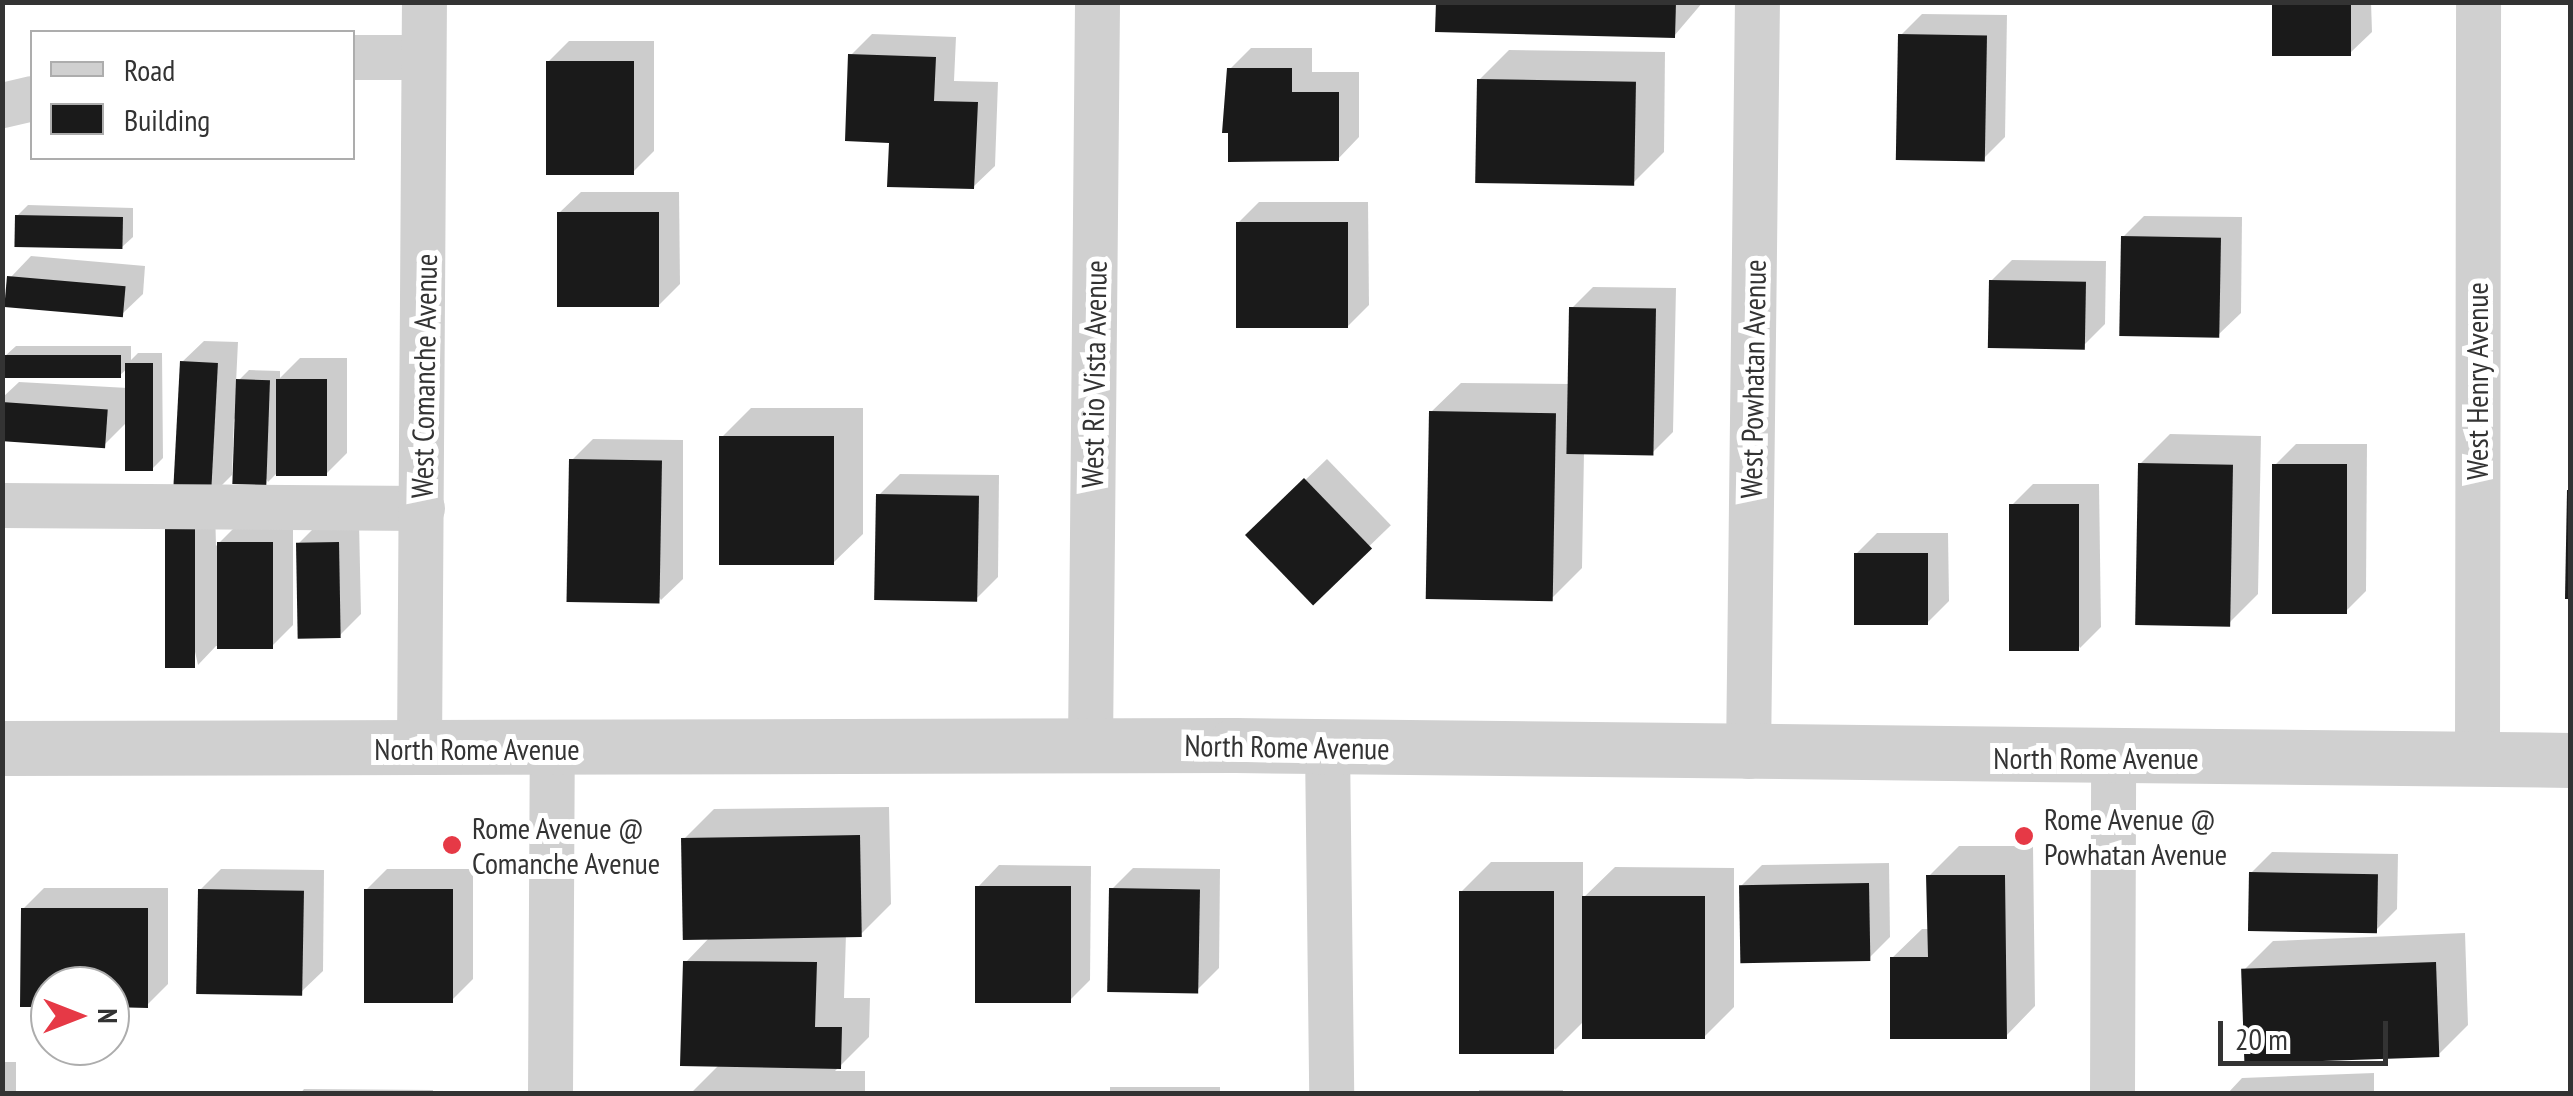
<!DOCTYPE html>
<html>
<head>
<meta charset="utf-8">
<style>
	body { margin:0 }
	#map { position:relative; width:2573px; height:1096px; overflow:hidden; background:#fff; font-family:"PT Sans Narrow",sans-serif }
	div>[style] { position:absolute }
	[style*='--x'] { left:calc(var(--x)*1px); top:calc(var(--y)*1px); width:calc(var(--w)*1px); rotate:calc(var(--a)*1deg) }
	.shadow>* { inset:0; background:#0003; transform-origin:0 0 }
	.building>* { inset:0; background:#1a1a1a; transform-origin:0 0 }
	.minor>* { height:45px; margin:-22.5px; padding:0 22.5px; transform-origin:22.5px; border-radius:22.5px; background:#d0d0d0 }
	.tertiary>* { height:55px; margin:-27.5px; padding:0 27.5px; transform-origin:27.5px; border-radius:27.5px; background:#d0d0d0 }
	.dots>* { width:28px; height:28px; translate:-50% -50%; box-sizing:border-box; border:5px solid #fff; border-radius:50% }
	span { translate:-50% -50%; white-space:nowrap; text-align:center; line-height:1.15; -webkit-text-stroke:10px #fff; paint-order:stroke }
	.street-label { font-size:30px; color:#333 }
	.poi-label { font-size:30px; color:#333 }
	.left { translate:0 -50%; text-align:left }
	.frame { position:absolute; inset:0; border:5px solid #333; pointer-events:none }
	.legend { position:absolute; left:30px; top:30px; width:325px; height:130px; box-sizing:border-box; background:#fff; border:2px solid #adadad; margin:0; padding:12px 18px; list-style:none; font-size:30px; color:#333 }
	.legend li { display:flex; align-items:center; gap:20px; height:50px }
	.legend b { width:50px; border:2px solid #adadad }
	.north { position:absolute; left:30px; top:966px; width:100px; height:100px; box-sizing:border-box; background:#fff; border:2px solid #adadad; border-radius:50%; rotate:90deg; font-size:28px; font-weight:700; line-height:40px; text-align:center; color:#333 }
	.north::after { content:''; display:block; margin:auto; width:35px; height:45px; background:#e63946; clip-path:polygon(50% 0,100% 100%,50% 72%,0 100%) }
	.scale { position:absolute; left:2218px; top:1021px; width:170px; height:45px; box-sizing:border-box; border:5px solid #333; border-top:0; padding-left:12px; font-size:30px; line-height:35px; white-space:nowrap; color:#333; -webkit-text-stroke:8px #fff; paint-order:stroke }
</style>
</head>
<body>
<div id="map">
	<div class="shadow">
		<div style="clip-path:polygon(1438px 2px,1703px 2px,1674px 36px)"></div>
		<div style="clip-path:polygon(2274px 2px,2371px 2px,2372px 32px,2350px 53px)"></div>
		<div style="clip-path:polygon(1922px 14px,2007px 15px,2005px 137px,1984px 158px,1901px 35px)"></div>
		<div style="clip-path:polygon(872px 34px,956px 37px,954px 81px,998px 82px,995px 166px,973px 187px,891px 140px,851px 55px)"></div>
		<div style="clip-path:polygon(569px 41px,654px 41px,654px 151px,633px 172px,548px 62px)"></div>
		<div style="clip-path:polygon(1251px 48px,1312px 48px,1312px 72px,1359px 72px,1359px 137px,1338px 159px,1230px 69px)"></div>
		<div style="clip-path:polygon(1509px 50px,1665px 52px,1664px 152px,1634px 182px,1479px 80px)"></div>
		<div style="clip-path:polygon(581px 192px,679px 192px,680px 284px,659px 305px,559px 213px)"></div>
		<div style="clip-path:polygon(1259px 202px,1368px 202px,1369px 305px,1348px 326px,1238px 223px)"></div>
		<div style="clip-path:polygon(28px 205px,133px 208px,133px 237px,122px 247px,17px 216px)"></div>
		<div style="clip-path:polygon(2144px 216px,2242px 217px,2241px 313px,2219px 334px,2123px 237px)"></div>
		<div style="clip-path:polygon(31px 256px,145px 266px,143px 294px,121px 315px,10px 278px)"></div>
		<div style="clip-path:polygon(2012px 260px,2106px 261px,2105px 324px,2084px 345px,1991px 281px)"></div>
		<div style="clip-path:polygon(1593px 287px,1676px 288px,1673px 432px,1652px 453px,1584px 452px,1582px 568px,1552px 598px,1431px 412px,1461px 383px,1570px 384px,1572px 308px)"></div>
		<div style="clip-path:polygon(204px 341px,238px 342px,236px 383px,249px 370px,280px 371px,280px 378px,300px 358px,347px 358px,347px 453px,326px 474px,276px 474px,268px 482px,234px 418px,232px 475px,211px 496px,182px 362px)"></div>
		<div style="clip-path:polygon(16px 346px,131px 346px,131px 360px,138px 353px,162px 353px,163px 458px,152px 469px,128px 421px,104px 445px,2px 438px,2px 398px,19px 382px,128px 388px,128px 368px,120px 375px,5px 356px)"></div>
		<div style="clip-path:polygon(751px 408px,863px 408px,863px 534px,833px 563px,722px 437px)"></div>
		<div style="clip-path:polygon(2170px 434px,2261px 436px,2258px 594px,2228px 624px,2140px 464px)"></div>
		<div style="clip-path:polygon(593px 439px,683px 440px,683px 579px,661px 600px,572px 460px)"></div>
		<div style="clip-path:polygon(2296px 444px,2367px 444px,2366px 591px,2345px 612px,2275px 465px)"></div>
		<div style="left:1327px;top:459px;width:92px;height:110px;rotate:46deg"></div>
		<div style="clip-path:polygon(900px 474px,999px 475px,998px 577px,977px 598px,879px 495px)"></div>
		<div style="clip-path:polygon(2570px 476px,2570px 597px,2568px 597px)"></div>
		<div style="clip-path:polygon(2033px 484px,2099px 484px,2101px 627px,2080px 648px,2012px 505px)"></div>
		<div style="clip-path:polygon(215px 507px,216px 546px,240px 522px,293px 522px,293px 625px,272px 646px,216px 646px,198px 665px,167px 528px)"></div>
		<div style="clip-path:polygon(320px 522px,359px 522px,361px 614px,340px 635px,298px 544px)"></div>
		<div style="clip-path:polygon(1877px 533px,1948px 533px,1949px 601px,1928px 622px,1856px 554px)"></div>
		<div style="clip-path:polygon(889px 807px,891px 904px,861px 934px,846px 934px,844px 998px,870px 998px,869px 1037px,835px 1071px,865px 1071px,865px 1094px,690px 1094px,720px 1064px,686px 962px,711px 936px,684px 839px,714px 809px)"></div>
		<div style="clip-path:polygon(1959px 846px,2033px 846px,2035px 1006px,2006px 1036px,1892px 958px,1922px 929px,1930px 929px,1929px 876px)"></div>
		<div style="clip-path:polygon(2272px 852px,2398px 854px,2397px 909px,2376px 930px,2251px 873px)"></div>
		<div style="clip-path:polygon(1491px 862px,1583px 862px,1583px 898px,1615px 867px,1734px 868px,1734px 1007px,1704px 1037px,1585px 1020px,1555px 1050px,1461px 892px)"></div>
		<div style="clip-path:polygon(1889px 863px,1890px 937px,1869px 958px,1741px 886px,1762px 865px)"></div>
		<div style="clip-path:polygon(999px 865px,1091px 866px,1090px 980px,1069px 1001px,978px 887px)"></div>
		<div style="clip-path:polygon(1133px 868px,1220px 869px,1219px 968px,1198px 989px,1112px 889px)"></div>
		<div style="clip-path:polygon(221px 869px,324px 870px,323px 971px,301px 992px,200px 890px)"></div>
		<div style="clip-path:polygon(387px 869px,473px 869px,473px 979px,452px 1000px,366px 890px)"></div>
		<div style="clip-path:polygon(44px 888px,168px 888px,168px 984px,147px 1005px,110px 1005px,110px 986px,50px 986px,50px 1005px,23px 909px)"></div>
		<div style="clip-path:polygon(2465px 933px,2468px 1025px,2438px 1055px,2244px 970px,2273px 941px)"></div>
		<div style="left:2px;top:1062px;width:14px;height:32px"></div>
		<div style="clip-path:polygon(2374px 1073px,2374px 1094px,2227px 1094px,2242px 1078px)"></div>
		<div style="left:1110px;top:1087px;width:110px;height:9px"></div>
		<div style="clip-path:polygon(304px 1089px,433px 1090px,433px 1094px,300px 1094px)"></div>
		<div style="left:1479px;top:1090px;width:84px;height:5px"></div>
	</div>
	<div class="building">
		<div style="clip-path:polygon(1436px 2px,1676px 2px,1675px 38px,1435px 32px)"></div>
		<div style="left:2272px;top:2px;width:79px;height:54px"></div>
		<div style="left:1898px;top:34px;width:89px;height:126px;rotate:1deg"></div>
		<div style="clip-path:polygon(848px 54px,936px 57px,934px 101px,978px 102px,974px 189px,887px 187px,889px 143px,845px 141px)"></div>
		<div style="left:546px;top:61px;width:88px;height:114px"></div>
		<div style="clip-path:polygon(1227px 68px,1292px 68px,1292px 92px,1339px 92px,1339px 161px,1228px 162px,1228px 133px,1222px 133px)"></div>
		<div style="left:1477px;top:79px;width:159px;height:104px;rotate:1deg"></div>
		<div style="left:557px;top:212px;width:102px;height:95px"></div>
		<div style="left:15px;top:215px;width:108px;height:32px;rotate:1deg"></div>
		<div style="left:1236px;top:222px;width:112px;height:106px"></div>
		<div style="left:2121px;top:236px;width:100px;height:100px;rotate:1deg"></div>
		<div style="left:7px;top:276px;width:119px;height:31px;rotate:5deg"></div>
		<div style="left:1989px;top:280px;width:97px;height:68px;rotate:1deg"></div>
		<div style="left:1569px;top:307px;width:87px;height:147px;rotate:1deg"></div>
		<div style="left:3px;top:355px;width:118px;height:23px"></div>
		<div style="left:180px;top:361px;width:38px;height:136px;rotate:3deg"></div>
		<div style="left:125px;top:363px;width:28px;height:108px"></div>
		<div style="left:236px;top:379px;width:34px;height:105px;rotate:2deg"></div>
		<div style="left:276px;top:379px;width:51px;height:97px"></div>
		<div style="left:2px;top:402px;width:106px;height:39px;rotate:4deg"></div>
		<div style="left:1429px;top:411px;width:127px;height:188px;rotate:1deg"></div>
		<div style="left:719px;top:436px;width:115px;height:129px"></div>
		<div style="left:569px;top:459px;width:93px;height:143px;rotate:1deg"></div>
		<div style="left:2138px;top:463px;width:95px;height:162px;rotate:1deg"></div>
		<div style="left:2272px;top:464px;width:75px;height:150px"></div>
		<div style="left:1304px;top:478px;width:98px;height:82px;rotate:46deg"></div>
		<div style="clip-path:polygon(2567px 490px,2570px 490px,2570px 599px,2565px 599px)"></div>
		<div style="left:876px;top:494px;width:103px;height:106px;rotate:1deg"></div>
		<div style="left:2009px;top:504px;width:70px;height:147px"></div>
		<div style="left:165px;top:527px;width:30px;height:141px"></div>
		<div style="left:217px;top:542px;width:56px;height:107px"></div>
		<div style="left:339px;top:542px;width:96px;height:43px;rotate:89deg"></div>
		<div style="left:1854px;top:553px;width:74px;height:72px"></div>
		<div style="left:860px;top:835px;width:102px;height:179px;rotate:89deg"></div>
		<div style="left:2249px;top:872px;width:129px;height:59px;rotate:1deg"></div>
		<div style="clip-path:polygon(1926px 875px,2005px 875px,2007px 1039px,1890px 1039px,1890px 957px,1928px 957px)"></div>
		<div style="left:1869px;top:883px;width:78px;height:130px;rotate:89deg"></div>
		<div style="left:975px;top:886px;width:96px;height:117px"></div>
		<div style="left:1109px;top:888px;width:91px;height:104px;rotate:1deg"></div>
		<div style="left:198px;top:889px;width:106px;height:105px;rotate:1deg"></div>
		<div style="left:364px;top:889px;width:89px;height:114px"></div>
		<div style="left:1459px;top:891px;width:95px;height:163px"></div>
		<div style="left:1582px;top:896px;width:123px;height:143px"></div>
		<div style="clip-path:polygon(21px 908px,148px 908px,148px 1008px,110px 1007px,110px 986px,50px 986px,50px 1007px,20px 1007px)"></div>
		<div style="clip-path:polygon(683px 961px,817px 962px,815px 1027px,842px 1027px,841px 1069px,680px 1066px)"></div>
		<div style="left:2436px;top:962px;width:95px;height:195px;rotate:88deg"></div>
	</div>
	<div class="minor">
		<div style="--x:352;--y:57;--w:71;--a:0"></div>
		<div style="--x:2;--y:105;--w:31;--a:-13"></div>
		<div style="--x:2;--y:505;--w:420;--a:0.4"></div>
		<div style="--x:1090;--y:746;--w:744;--a:-89.46"></div>
		<div style="--x:1327;--y:747;--w:347;--a:89.3"></div>
		<div style="--x:419;--y:750;--w:748;--a:-89.62"></div>
		<div style="--x:1748;--y:756;--w:754;--a:-89.32"></div>
		<div style="--x:2477;--y:760;--w:758;--a:-89.92"></div>
		<div style="--x:550;--y:1094;--w:345;--a:-89.7"></div>
		<div style="--x:2112;--y:1094;--w:336;--a:-89.8"></div>
	</div>
	<div class="tertiary">
		<div style="--x:2;--y:748;--w:1233;--a:-0.14"></div>
		<div style="--x:1235;--y:745;--w:1335;--a:0.64"></div>
	</div>
	<div class="dots">
		<div style="left:2024px;top:836px;background:#e63946"></div>
		<div style="left:452px;top:845px;background:#e63946"></div>
	</div>
	<div class="street-label">
		<span style="left:1094px;top:374px;rotate:-89deg">West Rio Vista Avenue</span>
		<span style="left:424px;top:376px;rotate:-89deg">West Comanche Avenue</span>
		<span style="left:1753px;top:379px;rotate:-89deg">West Powhatan Avenue</span>
		<span style="left:2477px;top:381px;rotate:-90deg">West Henry Avenue</span>
		<span style="left:1287px;top:747px;rotate:1deg">North Rome Avenue</span>
		<span style="left:477px;top:749px">North Rome Avenue</span>
		<span style="left:2096px;top:758px">North Rome Avenue</span>
	</div>
	<div class="poi-label">
		<span class="left" style="left:2044px;top:836px">Rome Avenue @<br>Powhatan Avenue</span>
		<span class="left" style="left:472px;top:845px">Rome Avenue @<br>Comanche Avenue</span>
	</div>
	<div class="frame"></div>
	<ul class="legend">
	<li><b style="height:12px;background:#d0d0d0"></b>Road</li>
	<li><b style="height:28px;background:#1a1a1a"></b>Building</li>
	</ul>
	<div class="north">N</div>
	<div class="scale">20 m</div>
</div>
</body>
</html>
